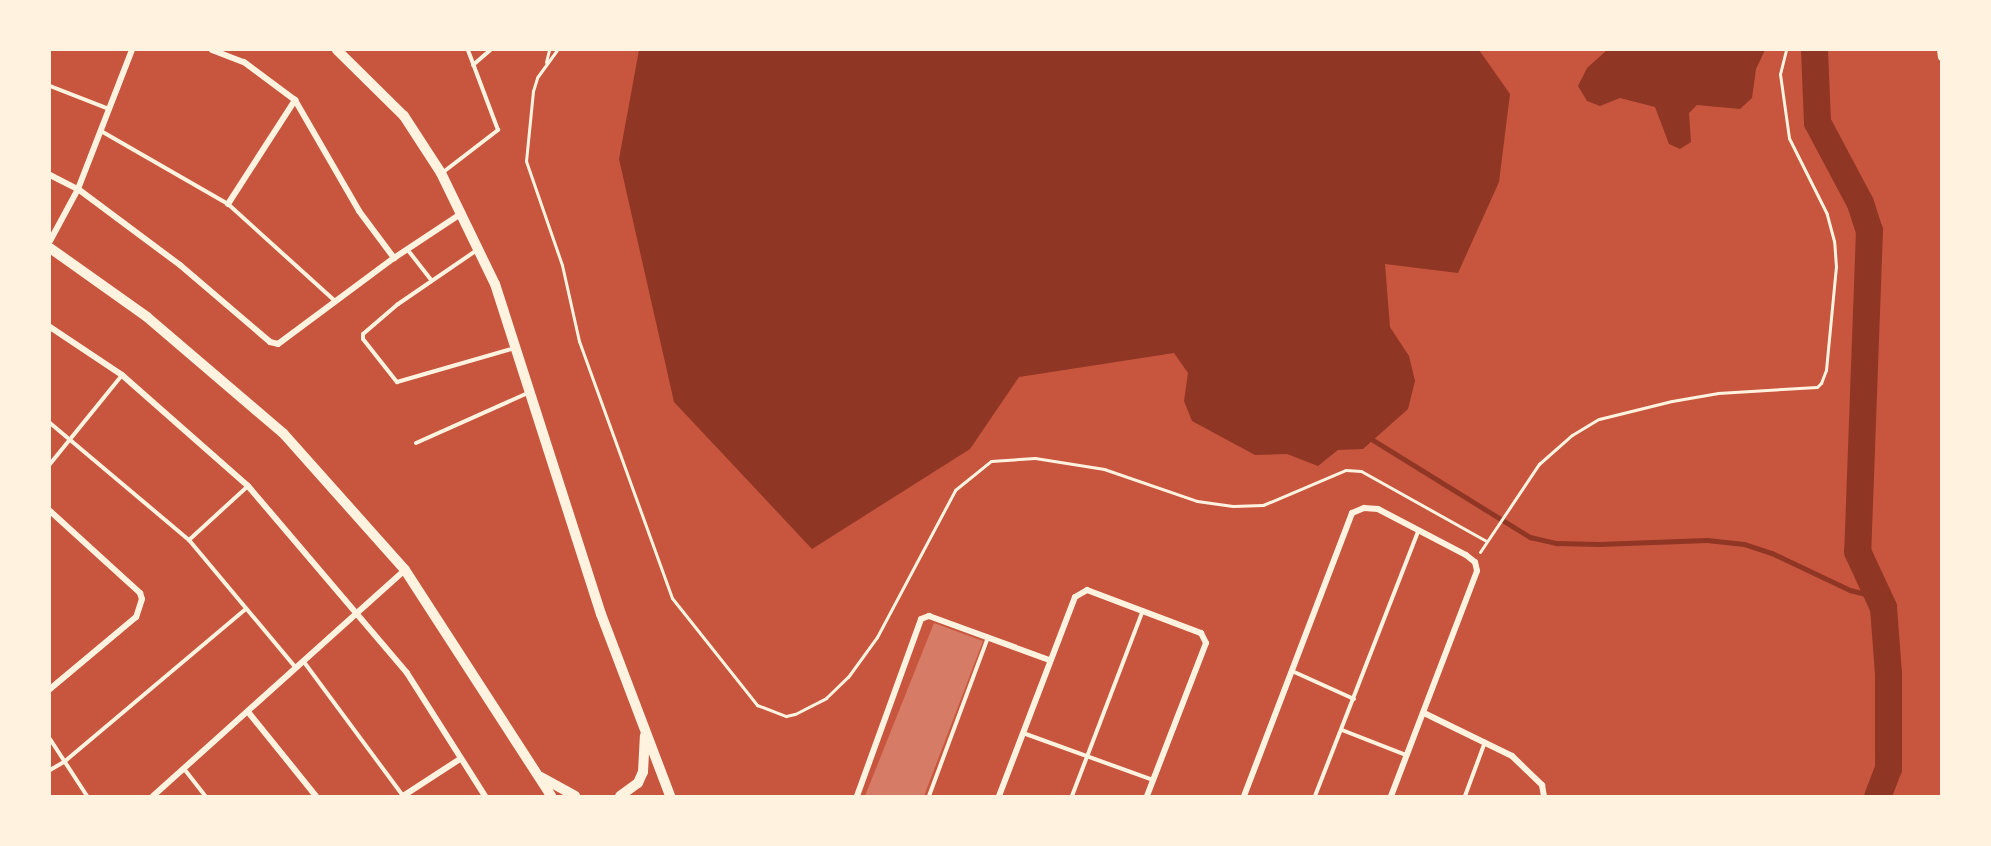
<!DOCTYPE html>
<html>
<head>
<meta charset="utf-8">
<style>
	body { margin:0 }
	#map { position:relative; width:1991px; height:846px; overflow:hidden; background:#c8553d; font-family:"Open Sans",sans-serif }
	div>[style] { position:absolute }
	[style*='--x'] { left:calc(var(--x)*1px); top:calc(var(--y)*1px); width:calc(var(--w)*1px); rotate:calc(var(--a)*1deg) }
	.water>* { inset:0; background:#8f3625 }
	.stream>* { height:4.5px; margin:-2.25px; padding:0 2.25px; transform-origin:2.25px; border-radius:2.25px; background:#8f3625 }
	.river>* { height:27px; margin:-13.5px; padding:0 13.5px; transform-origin:13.5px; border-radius:13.5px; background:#8f3625 }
	.building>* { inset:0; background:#d67c66 }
	.path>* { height:3px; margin:-1.5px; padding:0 1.5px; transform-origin:1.5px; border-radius:1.5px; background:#fff3e0 }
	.service>* { height:4px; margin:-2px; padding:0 2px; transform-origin:2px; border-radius:2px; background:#fff3e0 }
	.minor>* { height:6px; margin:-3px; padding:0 3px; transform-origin:3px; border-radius:3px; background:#fff3e0 }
	.tertiary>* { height:8px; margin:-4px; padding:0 4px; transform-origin:4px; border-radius:4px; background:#fff3e0 }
	.primary>* { height:10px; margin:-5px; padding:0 5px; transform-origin:5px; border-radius:5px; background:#fff3e0 }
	span { translate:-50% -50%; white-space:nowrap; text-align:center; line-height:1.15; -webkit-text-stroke:4.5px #fff3e0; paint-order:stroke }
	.frame { position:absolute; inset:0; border:51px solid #fff3e0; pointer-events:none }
</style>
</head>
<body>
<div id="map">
	<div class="water">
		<div style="clip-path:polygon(639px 50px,1479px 50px,1510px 94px,1499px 182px,1458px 273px,1385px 264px,1390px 327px,1409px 356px,1415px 381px,1408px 409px,1363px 449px,1338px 450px,1318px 466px,1287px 454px,1255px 455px,1192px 421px,1184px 401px,1188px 373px,1174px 353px,1019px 377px,970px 449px,812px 549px,674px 402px,619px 159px)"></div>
		<div style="clip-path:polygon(1607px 50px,1765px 50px,1756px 69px,1752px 98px,1740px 109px,1697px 105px,1689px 113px,1691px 142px,1680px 149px,1669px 144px,1655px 107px,1620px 98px,1600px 106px,1587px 101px,1578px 86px,1587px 68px)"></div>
	</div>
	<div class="stream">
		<div style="--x:1373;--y:440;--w:185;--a:31.7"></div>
		<div style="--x:1530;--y:537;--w:28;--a:13"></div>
		<div style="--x:1557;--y:543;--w:42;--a:1.4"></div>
		<div style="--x:1599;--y:544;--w:108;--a:-2.1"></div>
		<div style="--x:1707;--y:540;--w:37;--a:6"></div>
		<div style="--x:1744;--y:544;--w:29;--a:18"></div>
		<div style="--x:1772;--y:553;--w:86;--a:25.4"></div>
		<div style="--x:1850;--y:590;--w:30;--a:14"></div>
	</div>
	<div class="river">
		<div style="--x:1814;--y:50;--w:72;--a:87.6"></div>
		<div style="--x:1817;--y:122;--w:92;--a:62"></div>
		<div style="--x:1860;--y:203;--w:28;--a:72"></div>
		<div style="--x:1869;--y:230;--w:321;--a:92.1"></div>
		<div style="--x:1857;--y:551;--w:62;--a:65.1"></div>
		<div style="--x:1883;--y:607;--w:66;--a:85.7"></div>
		<div style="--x:1888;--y:673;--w:95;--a:90"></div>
		<div style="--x:1888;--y:768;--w:30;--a:111"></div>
	</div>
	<div class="building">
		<div style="clip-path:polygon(934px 623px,983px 641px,924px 796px,865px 796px)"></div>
	</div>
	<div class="path">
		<div style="--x:557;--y:50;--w:34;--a:126"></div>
		<div style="--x:537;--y:78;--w:14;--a:107"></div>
		<div style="--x:533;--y:91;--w:70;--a:95.7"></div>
		<div style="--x:526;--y:161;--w:110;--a:70.9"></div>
		<div style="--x:562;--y:265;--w:78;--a:77.4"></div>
		<div style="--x:579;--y:341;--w:273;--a:70.1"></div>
		<div style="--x:672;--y:598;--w:137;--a:51.5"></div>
		<div style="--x:757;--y:705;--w:31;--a:21"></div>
		<div style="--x:786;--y:716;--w:9;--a:-13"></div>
		<div style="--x:795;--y:714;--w:35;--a:-27"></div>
		<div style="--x:826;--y:698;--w:30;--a:-44"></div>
		<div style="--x:848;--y:677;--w:49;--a:-54.1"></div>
		<div style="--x:877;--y:637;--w:166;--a:-62"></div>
		<div style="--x:955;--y:490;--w:46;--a:-38.9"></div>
		<div style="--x:991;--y:461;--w:44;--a:-3.9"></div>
		<div style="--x:1035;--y:458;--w:70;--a:9.1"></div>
		<div style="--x:1104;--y:469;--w:98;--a:19"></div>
		<div style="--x:1197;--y:501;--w:36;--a:8"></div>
		<div style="--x:1233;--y:506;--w:30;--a:-2"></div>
		<div style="--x:1263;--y:505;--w:90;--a:-22.9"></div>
		<div style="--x:1346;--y:470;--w:15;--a:4"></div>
		<div style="--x:1361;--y:471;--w:143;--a:29.2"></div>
		<div style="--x:546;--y:62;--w:12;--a:-76"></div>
		<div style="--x:1480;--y:552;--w:106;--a:-56.2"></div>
		<div style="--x:1539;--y:464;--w:44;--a:-41.3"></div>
		<div style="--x:1572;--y:435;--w:31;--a:-31"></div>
		<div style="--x:1599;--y:419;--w:75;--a:-13.9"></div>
		<div style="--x:1672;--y:401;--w:47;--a:-9.9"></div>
		<div style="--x:1718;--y:393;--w:99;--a:-3.5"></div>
		<div style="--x:1817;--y:387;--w:6;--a:-45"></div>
		<div style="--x:1821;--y:383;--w:14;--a:-69"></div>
		<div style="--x:1826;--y:370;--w:103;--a:-84.5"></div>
		<div style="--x:1836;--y:267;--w:26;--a:-94"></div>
		<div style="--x:1834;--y:241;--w:28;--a:-105"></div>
		<div style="--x:1827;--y:214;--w:85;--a:-116.6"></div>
		<div style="--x:1789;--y:138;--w:65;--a:-98"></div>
		<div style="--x:1780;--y:74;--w:25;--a:-76"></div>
	</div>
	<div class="service">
		<div style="--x:473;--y:65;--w:23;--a:-41"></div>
		<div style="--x:50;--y:86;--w:63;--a:21.3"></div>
		<div style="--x:101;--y:131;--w:146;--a:29.9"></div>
		<div style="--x:228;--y:204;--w:143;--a:42.2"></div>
		<div style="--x:442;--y:173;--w:71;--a:-37.5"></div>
		<div style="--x:498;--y:130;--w:85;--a:-110.6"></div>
		<div style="--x:407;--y:249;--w:39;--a:52"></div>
		<div style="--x:477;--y:250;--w:96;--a:145.6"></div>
		<div style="--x:398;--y:304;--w:46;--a:139.4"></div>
		<div style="--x:363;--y:334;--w:5;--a:90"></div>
		<div style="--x:363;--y:339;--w:55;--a:51.7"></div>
		<div style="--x:397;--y:382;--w:123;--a:-16.1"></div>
		<div style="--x:50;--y:423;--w:182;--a:40.1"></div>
		<div style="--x:189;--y:540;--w:167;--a:50.1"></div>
		<div style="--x:416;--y:443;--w:123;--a:-24.1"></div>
		<div style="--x:50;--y:464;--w:114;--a:-51"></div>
		<div style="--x:189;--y:540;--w:80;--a:-42.5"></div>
		<div style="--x:304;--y:662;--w:167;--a:53.5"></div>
		<div style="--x:1292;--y:671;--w:68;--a:24.3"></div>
		<div style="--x:1342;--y:730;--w:69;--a:21.3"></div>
		<div style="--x:1023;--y:733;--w:138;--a:19.9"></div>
		<div style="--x:50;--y:739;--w:68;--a:57"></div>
		<div style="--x:50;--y:770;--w:16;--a:-30"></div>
		<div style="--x:64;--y:762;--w:238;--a:-40.1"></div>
		<div style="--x:185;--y:770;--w:33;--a:52"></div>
		<div style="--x:929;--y:796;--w:170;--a:-69.6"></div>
		<div style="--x:1072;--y:796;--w:199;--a:-69.1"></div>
		<div style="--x:1315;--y:796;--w:283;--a:-68.7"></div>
		<div style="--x:1465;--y:796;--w:58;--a:-69.7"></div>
	</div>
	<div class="minor">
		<div style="--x:212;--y:50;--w:34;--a:21"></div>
		<div style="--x:244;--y:62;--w:64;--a:36.7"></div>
		<div style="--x:295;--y:100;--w:128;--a:60"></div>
		<div style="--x:359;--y:211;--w:59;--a:53.3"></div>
		<div style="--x:50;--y:175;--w:31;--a:27"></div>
		<div style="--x:78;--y:189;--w:127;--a:36.7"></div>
		<div style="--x:180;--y:265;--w:118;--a:40.5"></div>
		<div style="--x:270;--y:342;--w:8;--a:14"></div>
		<div style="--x:278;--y:344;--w:144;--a:-36.6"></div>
		<div style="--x:394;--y:258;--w:82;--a:-33.5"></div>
		<div style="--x:228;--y:204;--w:124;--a:-57.2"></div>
		<div style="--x:50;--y:241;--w:59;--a:-61.7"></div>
		<div style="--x:78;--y:189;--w:149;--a:-68.8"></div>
		<div style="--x:50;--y:327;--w:87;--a:33.7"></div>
		<div style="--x:122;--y:375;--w:168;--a:41.4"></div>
		<div style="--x:248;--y:486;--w:245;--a:49.6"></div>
		<div style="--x:407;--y:673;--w:146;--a:57.6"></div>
		<div style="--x:50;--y:511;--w:122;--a:42.3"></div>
		<div style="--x:140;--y:593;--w:6;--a:72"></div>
		<div style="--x:142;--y:599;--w:19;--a:108"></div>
		<div style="--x:136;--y:617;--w:112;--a:140.1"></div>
		<div style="--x:249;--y:713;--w:107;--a:51.1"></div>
		<div style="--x:1424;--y:713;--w:98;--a:26"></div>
		<div style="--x:1512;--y:756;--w:42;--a:44"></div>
		<div style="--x:1542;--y:785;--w:11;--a:80"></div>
		<div style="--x:153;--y:796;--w:338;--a:-41.9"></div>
		<div style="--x:403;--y:796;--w:68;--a:-33"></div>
		<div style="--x:857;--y:796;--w:188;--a:-70.1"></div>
		<div style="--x:921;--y:619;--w:9;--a:-21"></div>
		<div style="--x:929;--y:616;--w:128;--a:20.1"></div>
		<div style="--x:999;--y:796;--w:213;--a:-69.1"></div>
		<div style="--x:1075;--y:597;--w:14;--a:-30"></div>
		<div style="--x:1087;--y:590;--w:122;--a:20.7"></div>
		<div style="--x:1201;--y:633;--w:11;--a:63"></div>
		<div style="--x:1206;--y:643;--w:164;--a:111.1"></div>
		<div style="--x:1244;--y:796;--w:303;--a:-69.1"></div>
		<div style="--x:1352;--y:513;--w:13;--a:-23"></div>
		<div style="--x:1364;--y:508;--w:14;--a:4"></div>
		<div style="--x:1378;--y:509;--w:99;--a:27.6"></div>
		<div style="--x:1466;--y:555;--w:11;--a:38"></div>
		<div style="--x:1475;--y:562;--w:9;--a:77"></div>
		<div style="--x:1477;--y:571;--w:241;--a:110.9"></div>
	</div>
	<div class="tertiary">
		<div style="--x:1941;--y:50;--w:7;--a:82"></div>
	</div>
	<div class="primary">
		<div style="--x:337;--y:50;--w:94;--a:44.6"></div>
		<div style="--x:404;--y:116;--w:68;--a:57"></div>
		<div style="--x:441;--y:173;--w:123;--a:64.1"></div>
		<div style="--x:495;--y:284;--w:347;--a:72.2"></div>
		<div style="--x:601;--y:614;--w:195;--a:69.2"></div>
		<div style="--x:50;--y:248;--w:119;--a:35.4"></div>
		<div style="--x:147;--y:317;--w:179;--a:40.5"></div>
		<div style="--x:283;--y:433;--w:183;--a:48.3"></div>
		<div style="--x:405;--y:570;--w:269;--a:57.1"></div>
		<div style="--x:541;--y:777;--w:39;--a:29"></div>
		<div style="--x:620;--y:796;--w:22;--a:-36"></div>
		<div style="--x:638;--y:783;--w:12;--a:-66"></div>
		<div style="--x:643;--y:772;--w:36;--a:-87"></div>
	</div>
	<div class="frame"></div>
</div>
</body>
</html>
